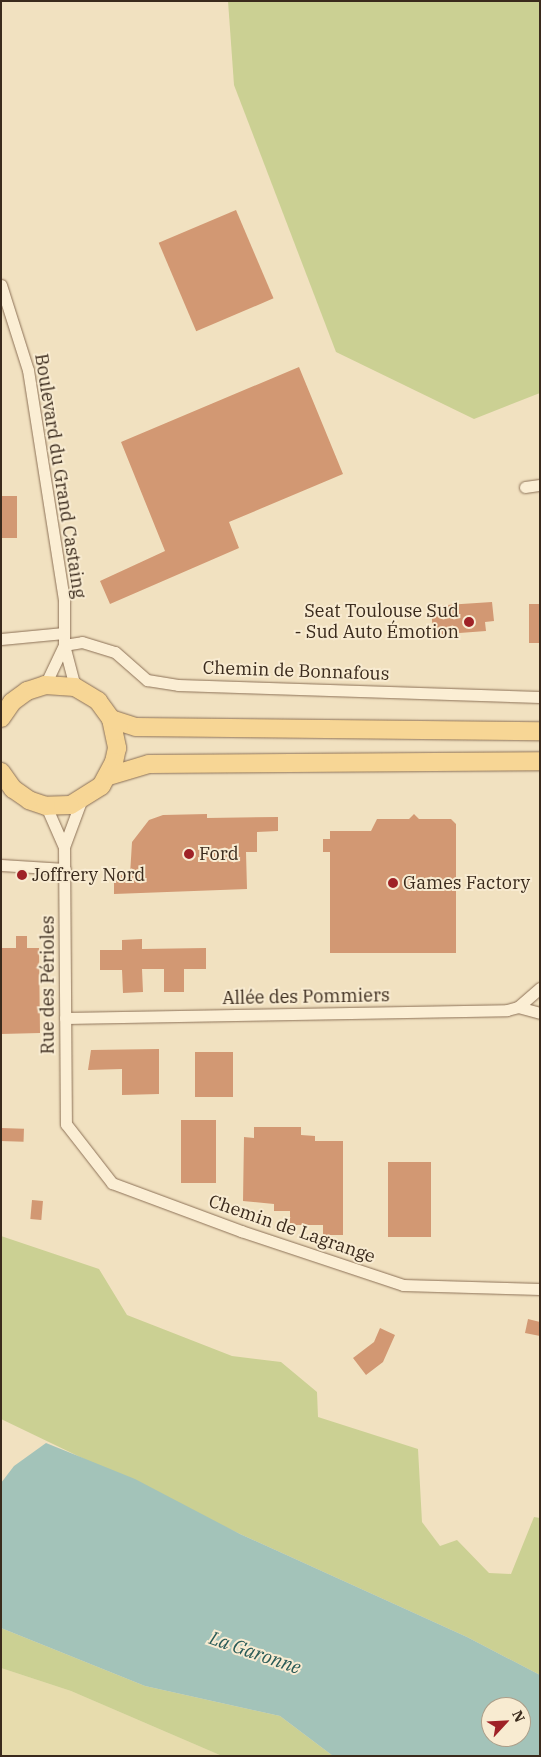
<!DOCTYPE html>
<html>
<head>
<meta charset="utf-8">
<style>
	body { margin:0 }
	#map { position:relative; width:541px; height:1757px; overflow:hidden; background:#f1e1c0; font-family:"IBM Plex Serif",serif }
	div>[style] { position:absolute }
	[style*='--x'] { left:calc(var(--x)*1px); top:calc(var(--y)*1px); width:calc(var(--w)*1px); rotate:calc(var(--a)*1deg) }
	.farmland>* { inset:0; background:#e7dcad }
	.green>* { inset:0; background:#cbd093 }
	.water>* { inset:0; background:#a3c3b9 }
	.building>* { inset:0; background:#d29873; transform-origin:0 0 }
	.roads { filter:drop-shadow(0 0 1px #8c7157) drop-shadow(0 0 1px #8c7157) }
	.street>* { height:11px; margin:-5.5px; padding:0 5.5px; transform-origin:5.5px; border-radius:5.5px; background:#fbeed4 }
	.primary>* { height:18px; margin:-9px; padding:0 9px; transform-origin:9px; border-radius:9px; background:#f7d695 }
	.dots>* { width:14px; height:14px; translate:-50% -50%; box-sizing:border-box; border:2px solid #f8ebd1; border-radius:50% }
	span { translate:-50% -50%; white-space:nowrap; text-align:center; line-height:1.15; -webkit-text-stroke:4px #f8ebd1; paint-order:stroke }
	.street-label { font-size:18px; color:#3a2a1c }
	.poi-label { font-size:18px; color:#3a2a1c }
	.right { translate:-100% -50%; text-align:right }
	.left { translate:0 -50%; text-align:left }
	.water-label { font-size:19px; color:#2a5b57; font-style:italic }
	.frame { position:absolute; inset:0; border:2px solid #3a2a1c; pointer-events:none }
	.north { position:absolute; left:481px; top:1697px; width:50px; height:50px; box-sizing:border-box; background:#f8ebd1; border:1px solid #ac9e89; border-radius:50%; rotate:65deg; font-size:14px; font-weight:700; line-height:20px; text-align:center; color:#3a2a1c }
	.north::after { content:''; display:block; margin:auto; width:18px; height:22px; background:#9f2227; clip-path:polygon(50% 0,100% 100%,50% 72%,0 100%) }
</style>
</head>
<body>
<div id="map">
	<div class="farmland">
		<div style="clip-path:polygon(1px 1668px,71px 1691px,222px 1756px,1px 1756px)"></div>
	</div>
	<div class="green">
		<div style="clip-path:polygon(228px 1px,540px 1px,540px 393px,474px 419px,336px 352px,234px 85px)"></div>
		<div style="clip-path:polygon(1px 1236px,99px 1269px,127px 1315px,232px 1356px,281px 1362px,317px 1392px,318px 1417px,418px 1449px,422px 1522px,440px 1546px,457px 1540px,489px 1573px,511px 1574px,534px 1517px,540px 1518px,540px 1675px,467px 1637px,240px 1534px,1px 1419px)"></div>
		<div style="clip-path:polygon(1px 1628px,145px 1686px,280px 1716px,333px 1756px,222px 1756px,71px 1691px,1px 1668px)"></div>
	</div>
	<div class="water">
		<div style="clip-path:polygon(evenodd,46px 1443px,135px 1479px,240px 1534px,467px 1637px,540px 1675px,540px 1756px,333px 1756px,280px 1716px,145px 1686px,1px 1628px,1px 1483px,14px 1466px,46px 1443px,491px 1707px,521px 1707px,521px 1737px,491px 1737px,491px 1707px)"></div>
	</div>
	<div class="building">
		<div style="left:236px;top:210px;width:96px;height:84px;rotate:67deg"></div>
		<div style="clip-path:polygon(299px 367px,343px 474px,229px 522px,239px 548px,110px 604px,100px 581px,165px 551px,121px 442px)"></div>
		<div style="left:1px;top:496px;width:16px;height:42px"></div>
		<div style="clip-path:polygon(492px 602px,494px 621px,485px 622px,486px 631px,433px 635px,431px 606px)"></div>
		<div style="left:529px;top:604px;width:11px;height:39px"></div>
		<div style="clip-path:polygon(207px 814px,207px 818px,278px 817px,278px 831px,257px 832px,257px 852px,246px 852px,247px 889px,114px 894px,114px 875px,130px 875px,132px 842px,149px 820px,163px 815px)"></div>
		<div style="clip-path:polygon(414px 814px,419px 819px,451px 819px,456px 824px,456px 953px,330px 953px,330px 852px,323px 852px,323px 839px,330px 839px,330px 831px,371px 831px,377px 819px,409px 819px)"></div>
		<div style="clip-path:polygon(16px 936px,27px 936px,27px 948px,39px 948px,40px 1033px,1px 1034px,1px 948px,16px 948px)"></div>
		<div style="clip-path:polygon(142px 939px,142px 949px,206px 948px,206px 969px,184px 969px,184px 992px,164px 992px,164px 969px,142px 969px,143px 992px,123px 993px,122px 970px,100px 970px,100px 950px,122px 950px,122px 940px)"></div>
		<div style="clip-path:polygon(159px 1049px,159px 1094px,122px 1095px,122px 1069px,88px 1070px,91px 1050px)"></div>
		<div style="left:195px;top:1052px;width:38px;height:45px"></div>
		<div style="left:181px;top:1120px;width:35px;height:63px"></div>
		<div style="clip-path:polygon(254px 1127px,301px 1127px,301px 1135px,315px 1136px,315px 1141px,343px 1141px,343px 1235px,323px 1235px,323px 1225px,290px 1225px,290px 1211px,274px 1211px,274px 1204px,243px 1201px,244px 1137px,254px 1138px)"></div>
		<div style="left:1px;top:1128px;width:23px;height:13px;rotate:2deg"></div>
		<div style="left:388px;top:1162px;width:43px;height:75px"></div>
		<div style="left:32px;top:1200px;width:11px;height:19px;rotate:5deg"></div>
		<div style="clip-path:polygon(528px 1319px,540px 1322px,540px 1336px,525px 1333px)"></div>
		<div style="clip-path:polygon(380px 1328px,395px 1335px,383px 1362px,366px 1375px,353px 1358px,374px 1342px)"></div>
	</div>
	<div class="roads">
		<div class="street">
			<div style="--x:1;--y:285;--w:89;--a:72.4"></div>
			<div style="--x:28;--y:370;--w:234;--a:81.1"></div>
			<div style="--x:64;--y:601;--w:44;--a:90"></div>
			<div style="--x:64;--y:645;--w:43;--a:75.3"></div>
			<div style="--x:525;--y:487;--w:15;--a:-8"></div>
			<div style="--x:1;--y:639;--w:63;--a:-5.4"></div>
			<div style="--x:64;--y:645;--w:18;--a:-9"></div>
			<div style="--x:82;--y:642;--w:34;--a:17"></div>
			<div style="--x:115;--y:652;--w:43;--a:41.2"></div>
			<div style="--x:147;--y:680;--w:31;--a:9"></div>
			<div style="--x:178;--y:685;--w:362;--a:1.9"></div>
			<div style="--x:45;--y:685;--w:44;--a:-64.6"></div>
			<div style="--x:81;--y:801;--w:49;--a:110.3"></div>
			<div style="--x:64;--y:847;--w:277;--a:89.6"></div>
			<div style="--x:66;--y:1124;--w:75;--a:52.1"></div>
			<div style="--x:112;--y:1183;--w:138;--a:20.4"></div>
			<div style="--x:241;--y:1231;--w:171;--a:18.4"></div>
			<div style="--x:403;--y:1285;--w:137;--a:1.7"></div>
			<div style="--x:46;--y:806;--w:45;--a:66.3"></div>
			<div style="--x:1;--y:865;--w:64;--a:3.6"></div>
			<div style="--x:518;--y:1007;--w:23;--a:15"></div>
			<div style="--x:65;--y:1018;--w:442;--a:-1"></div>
			<div style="--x:507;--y:1010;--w:11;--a:-15"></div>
			<div style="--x:518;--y:1007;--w:29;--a:-41"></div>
		</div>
		<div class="primary">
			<div style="--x:1;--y:718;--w:19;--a:-55"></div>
			<div style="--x:12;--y:702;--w:19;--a:-36"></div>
			<div style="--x:27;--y:691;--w:19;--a:-18"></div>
			<div style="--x:45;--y:685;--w:30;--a:4"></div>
			<div style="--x:75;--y:687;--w:27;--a:31"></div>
			<div style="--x:98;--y:701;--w:22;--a:54"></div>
			<div style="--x:111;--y:719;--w:30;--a:78"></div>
			<div style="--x:117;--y:748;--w:14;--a:102"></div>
			<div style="--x:114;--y:762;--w:27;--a:118"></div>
			<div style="--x:101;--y:786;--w:36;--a:148"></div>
			<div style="--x:70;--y:805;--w:24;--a:178"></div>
			<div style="--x:46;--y:806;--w:18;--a:-161"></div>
			<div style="--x:29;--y:800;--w:19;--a:-145"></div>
			<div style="--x:13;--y:789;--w:21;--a:-125"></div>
			<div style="--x:111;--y:719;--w:26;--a:18"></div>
			<div style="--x:136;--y:727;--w:404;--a:0.6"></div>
			<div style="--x:109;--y:776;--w:42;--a:-16.7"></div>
			<div style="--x:149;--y:764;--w:391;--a:-0.4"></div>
		</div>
	</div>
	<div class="dots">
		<div style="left:469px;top:622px;background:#9f2227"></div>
		<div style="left:189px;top:854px;background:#9f2227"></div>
		<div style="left:22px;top:875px;background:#9f2227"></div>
		<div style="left:393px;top:883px;background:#9f2227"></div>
	</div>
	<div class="street-label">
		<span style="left:60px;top:476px;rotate:81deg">Boulevard du Grand Castaing</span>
		<span style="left:296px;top:671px;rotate:2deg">Chemin de Bonnafous</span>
		<span style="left:48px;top:985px;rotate:-90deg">Rue des Périoles</span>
		<span style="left:306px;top:997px;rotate:-1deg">Allée des Pommiers</span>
		<span style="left:292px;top:1229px;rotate:19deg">Chemin de Lagrange</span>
	</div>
	<div class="poi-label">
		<span class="right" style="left:459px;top:622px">Seat Toulouse Sud<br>- Sud Auto Émotion</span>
		<span class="left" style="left:199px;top:854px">Ford</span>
		<span class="left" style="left:32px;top:875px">Joffrery Nord</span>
		<span class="left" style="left:403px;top:883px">Games Factory</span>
	</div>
	<div class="water-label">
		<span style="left:255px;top:1653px;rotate:19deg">La Garonne</span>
	</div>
	<div class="frame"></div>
	<div class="north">N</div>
</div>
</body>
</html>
